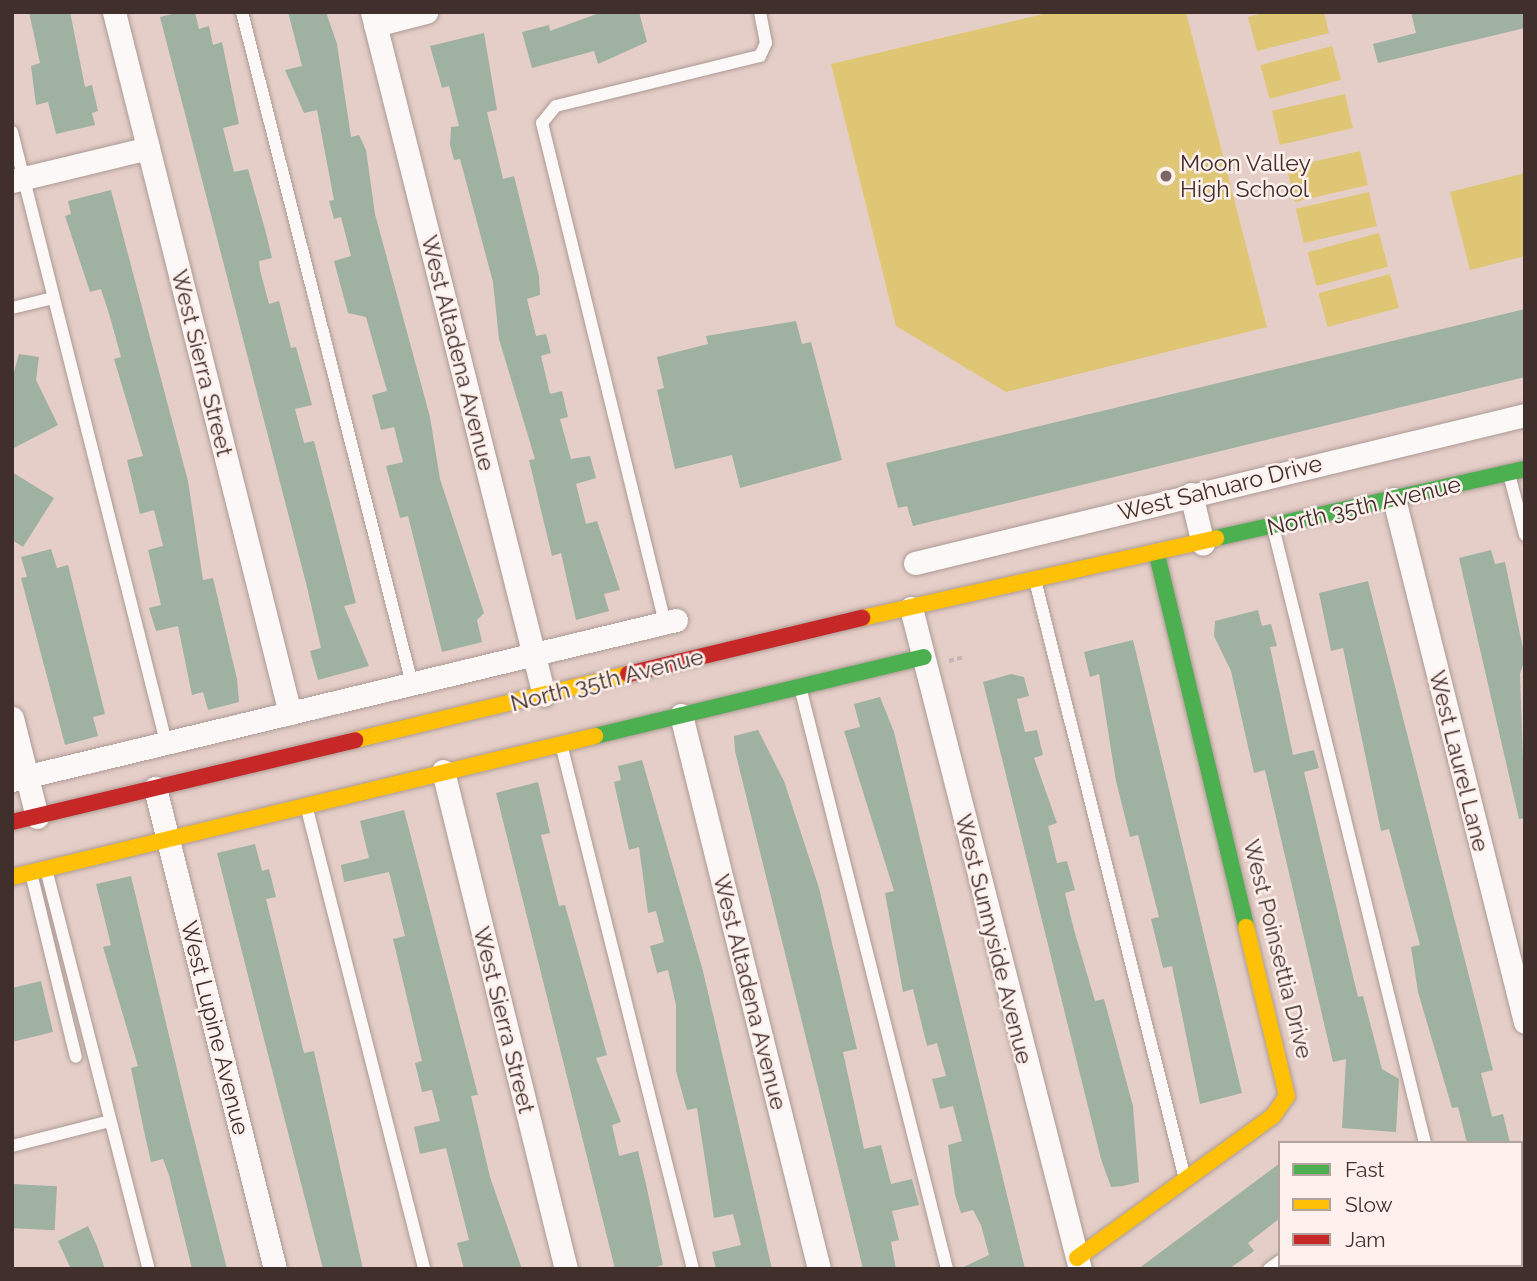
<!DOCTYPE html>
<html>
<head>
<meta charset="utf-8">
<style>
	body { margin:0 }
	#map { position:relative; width:1537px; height:1281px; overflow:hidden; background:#e5cec7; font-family:Raleway,sans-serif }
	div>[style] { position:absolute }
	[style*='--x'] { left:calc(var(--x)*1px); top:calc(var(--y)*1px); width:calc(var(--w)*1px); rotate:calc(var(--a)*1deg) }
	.green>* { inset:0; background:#dfc675; transform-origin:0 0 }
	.building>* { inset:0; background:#9fb1a1; transform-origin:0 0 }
	.path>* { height:3.5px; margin-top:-1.75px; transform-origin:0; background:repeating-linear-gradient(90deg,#c0b7b5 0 5px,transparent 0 8.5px) }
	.roads { filter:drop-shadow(0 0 2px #ac9a95) drop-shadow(0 0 2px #ac9a95) }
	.lane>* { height:12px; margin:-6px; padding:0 6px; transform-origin:6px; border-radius:6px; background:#fbf8f7 }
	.street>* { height:23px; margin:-11.5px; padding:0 11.5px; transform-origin:11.5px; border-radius:11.5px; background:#fbf8f7 }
	.fast>* { height:16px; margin:-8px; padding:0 8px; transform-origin:8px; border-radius:8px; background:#4caf50 }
	.slow>* { height:16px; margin:-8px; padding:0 8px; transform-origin:8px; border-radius:8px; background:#ffc107 }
	.jam>* { height:16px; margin:-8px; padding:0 8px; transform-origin:8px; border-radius:8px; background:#c62828 }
	.dots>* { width:19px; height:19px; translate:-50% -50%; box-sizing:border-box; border:4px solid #fef0ec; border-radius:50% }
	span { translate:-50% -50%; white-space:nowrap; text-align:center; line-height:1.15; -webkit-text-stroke:5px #fef0ec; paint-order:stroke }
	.poi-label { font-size:23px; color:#402f2a }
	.left { translate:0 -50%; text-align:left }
	.street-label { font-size:23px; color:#402f2a }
	.frame { position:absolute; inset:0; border:14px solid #402f2a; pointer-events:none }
	.legend { position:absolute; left:1278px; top:1141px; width:245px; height:126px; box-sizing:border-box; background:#fef0ec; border:2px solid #b2a39e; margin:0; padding:9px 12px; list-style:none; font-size:21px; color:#402f2a }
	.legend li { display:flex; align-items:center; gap:14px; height:35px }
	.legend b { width:35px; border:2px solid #b2a39e }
</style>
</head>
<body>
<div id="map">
	<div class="green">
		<div style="clip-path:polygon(1052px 12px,1186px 12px,1267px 327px,1006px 392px,896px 326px,831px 64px)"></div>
		<div style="clip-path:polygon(1267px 12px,1324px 12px,1329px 33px,1257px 51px,1248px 17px)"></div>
		<div style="left:1332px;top:46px;width:35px;height:74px;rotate:75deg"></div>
		<div style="left:1345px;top:94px;width:35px;height:75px;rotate:77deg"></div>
		<div style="left:1360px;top:151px;width:35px;height:75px;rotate:77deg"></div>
		<div style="clip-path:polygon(1525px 173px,1525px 256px,1470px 270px,1450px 192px)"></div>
		<div style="left:1369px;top:192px;width:35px;height:75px;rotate:77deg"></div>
		<div style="left:1379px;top:233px;width:35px;height:74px;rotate:75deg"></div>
		<div style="left:1390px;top:274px;width:35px;height:74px;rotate:75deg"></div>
	</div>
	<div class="building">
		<div style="clip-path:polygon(29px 12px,70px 12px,85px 87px,92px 85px,98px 111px,92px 113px,95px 125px,56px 134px,48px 102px,36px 105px,31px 66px,40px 63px)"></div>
		<div style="clip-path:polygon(180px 12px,195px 12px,199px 29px,209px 26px,213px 45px,222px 42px,239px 124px,223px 128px,234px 172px,248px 169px,266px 233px,272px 258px,259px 261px,260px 270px,269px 304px,279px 301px,291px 348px,296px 347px,312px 405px,295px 409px,304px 443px,314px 441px,356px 603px,344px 606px,369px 666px,318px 680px,310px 651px,321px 648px,307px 587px,160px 17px)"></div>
		<div style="clip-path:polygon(288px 12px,326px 12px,337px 44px,351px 137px,359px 135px,366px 150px,375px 214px,430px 417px,440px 479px,484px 613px,477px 620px,482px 642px,442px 652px,408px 516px,400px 518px,386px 466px,403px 462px,394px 427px,381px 430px,372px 395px,387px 391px,366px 317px,348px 313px,334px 261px,351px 256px,341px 217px,334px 219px,329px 201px,334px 200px,317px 110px,304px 113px,285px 70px,302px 66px)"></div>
		<div style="clip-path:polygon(602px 12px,639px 12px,647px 42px,598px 64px,594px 51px,532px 68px,522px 32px,549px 25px,550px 31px)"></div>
		<div style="clip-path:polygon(1411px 12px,1525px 12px,1525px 28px,1378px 63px,1373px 44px,1416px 33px)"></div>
		<div style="clip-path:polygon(484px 33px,497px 110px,487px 112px,503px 179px,514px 176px,539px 276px,540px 295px,527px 299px,536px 336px,546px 334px,551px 353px,541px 356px,550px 394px,562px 391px,568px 417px,560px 419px,571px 459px,590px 456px,596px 478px,576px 484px,586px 524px,597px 521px,620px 590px,604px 594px,609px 611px,576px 620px,561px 553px,552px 556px,529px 460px,535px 459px,499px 339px,493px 282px,460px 159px,454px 160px,450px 145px,451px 127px,459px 126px,449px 86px,442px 88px,430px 46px)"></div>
		<div style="clip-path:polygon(111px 190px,188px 481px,203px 580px,213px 578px,237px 679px,239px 702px,208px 710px,203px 692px,192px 695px,178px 626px,156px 631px,149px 608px,161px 605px,148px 550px,163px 546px,154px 510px,140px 514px,127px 460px,143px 456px,114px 359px,121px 357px,110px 317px,101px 289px,90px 292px,65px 216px,71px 214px,68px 201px)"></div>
		<div style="clip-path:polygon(1525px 309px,1525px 377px,913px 526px,907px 506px,898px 508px,886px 463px)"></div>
		<div style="clip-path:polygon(796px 321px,802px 344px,811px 342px,842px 460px,740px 488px,732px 455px,675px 469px,657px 390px,664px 388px,657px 357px,708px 344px,706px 336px)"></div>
		<div style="clip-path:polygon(19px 354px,39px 357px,36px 380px,58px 425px,12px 449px,12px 379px)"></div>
		<div style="clip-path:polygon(12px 472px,54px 498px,23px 547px,12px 540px)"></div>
		<div style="clip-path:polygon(51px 549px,57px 568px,68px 565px,105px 714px,93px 717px,98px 736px,65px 745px,21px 578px,27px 577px,21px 557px)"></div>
		<div style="clip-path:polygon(1491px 550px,1495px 564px,1505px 562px,1525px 658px,1520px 674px,1525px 818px,1519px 819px,1459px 558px)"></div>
		<div style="clip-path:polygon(1368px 581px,1493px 1070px,1481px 1073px,1492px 1117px,1503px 1114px,1510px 1143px,1467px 1143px,1458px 1107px,1452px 1108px,1418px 992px,1411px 947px,1420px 945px,1389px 829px,1381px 831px,1343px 648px,1331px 651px,1319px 593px)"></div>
		<div style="clip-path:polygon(1258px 610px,1262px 626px,1271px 624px,1277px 646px,1270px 647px,1293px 755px,1314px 750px,1319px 768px,1304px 772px,1358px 997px,1363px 996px,1382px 1069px,1399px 1079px,1396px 1132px,1342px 1128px,1346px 1059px,1333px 1062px,1265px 770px,1254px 773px,1231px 671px,1214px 636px,1215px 621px)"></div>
		<div style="clip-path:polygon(1133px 640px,1242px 1093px,1200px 1104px,1172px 966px,1163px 968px,1151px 919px,1159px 917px,1138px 835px,1130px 837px,1116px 781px,1099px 674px,1090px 677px,1084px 652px)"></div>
		<div style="clip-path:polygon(1011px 674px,1024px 677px,1029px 696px,1017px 699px,1025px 732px,1037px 730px,1043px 755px,1034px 758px,1057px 823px,1048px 826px,1057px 863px,1067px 861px,1075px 890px,1065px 893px,1074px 930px,1095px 1001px,1104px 999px,1133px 1106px,1139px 1182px,1123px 1186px,1111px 1187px,1101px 1159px,983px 682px)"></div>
		<div style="clip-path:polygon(880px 697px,894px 732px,1025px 1269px,959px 1269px,989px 1255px,981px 1225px,973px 1210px,961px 1213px,955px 1195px,948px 1145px,962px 1141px,953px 1106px,940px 1109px,932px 1079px,946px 1076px,937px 1043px,927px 1046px,913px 989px,903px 992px,885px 893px,894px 891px,844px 731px,860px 727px,854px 704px)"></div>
		<div style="clip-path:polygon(758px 730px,784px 781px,819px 888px,857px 1049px,843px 1052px,864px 1149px,881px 1145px,891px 1184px,912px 1179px,919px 1205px,892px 1211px,899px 1240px,891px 1242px,896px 1269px,863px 1269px,735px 751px,734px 736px)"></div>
		<div style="clip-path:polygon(642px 760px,703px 971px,772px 1269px,716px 1269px,712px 1252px,741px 1245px,733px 1214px,714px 1218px,697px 1108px,687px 1110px,676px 1071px,676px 1005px,668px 970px,657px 973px,650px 946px,664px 942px,656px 911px,648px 913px,639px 847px,629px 850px,614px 782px,621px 780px,618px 766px)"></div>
		<div style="clip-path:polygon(538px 782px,550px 833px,541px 835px,559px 906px,565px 905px,607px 1055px,596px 1058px,621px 1122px,612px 1125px,619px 1156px,638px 1151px,646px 1184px,663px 1265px,649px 1269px,615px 1269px,496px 793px)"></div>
		<div style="clip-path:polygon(404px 810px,478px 1095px,471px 1096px,490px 1177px,522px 1269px,464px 1269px,457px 1243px,469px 1240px,446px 1148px,420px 1154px,414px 1127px,440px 1121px,432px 1090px,422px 1092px,415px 1063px,422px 1061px,393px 939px,405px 936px,389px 872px,344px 882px,341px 865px,369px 858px,360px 821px)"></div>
		<div style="clip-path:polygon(255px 844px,262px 871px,269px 869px,276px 897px,266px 899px,304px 1053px,314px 1051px,363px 1269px,323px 1269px,263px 1035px,217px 853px)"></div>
		<div style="clip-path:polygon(131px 876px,186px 1107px,227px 1269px,192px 1269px,169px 1175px,163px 1159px,151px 1162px,144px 1131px,131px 1068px,138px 1066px,103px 947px,111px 945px,96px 884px)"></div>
		<div style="clip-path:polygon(41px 981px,53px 1032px,12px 1042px,12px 988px)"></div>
		<div style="clip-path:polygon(1280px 1163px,1280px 1218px,1248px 1243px,1254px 1251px,1229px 1269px,1138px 1269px)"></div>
		<div style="left:12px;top:1184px;width:45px;height:44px;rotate:3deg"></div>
		<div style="clip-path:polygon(88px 1226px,97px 1246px,105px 1269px,71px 1269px,58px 1241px)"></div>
	</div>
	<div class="path">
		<div style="--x:949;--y:661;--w:16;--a:-15"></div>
	</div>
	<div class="roads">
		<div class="lane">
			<div style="--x:242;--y:12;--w:693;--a:75.8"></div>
			<div style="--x:12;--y:132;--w:629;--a:75.83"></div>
			<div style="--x:12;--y:308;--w:42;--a:-13.7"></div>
			<div style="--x:1509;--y:474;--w:63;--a:75.3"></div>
			<div style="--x:1273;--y:527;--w:634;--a:76.14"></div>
			<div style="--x:1035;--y:580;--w:617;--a:75.94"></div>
			<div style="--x:665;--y:623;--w:515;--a:-103.82"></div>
			<div style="--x:542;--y:123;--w:22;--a:-51"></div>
			<div style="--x:556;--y:106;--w:210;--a:-13.8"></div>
			<div style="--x:760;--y:56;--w:14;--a:-65"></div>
			<div style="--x:766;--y:43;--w:32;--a:-101"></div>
			<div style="--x:800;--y:687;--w:600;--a:75.82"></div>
			<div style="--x:561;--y:744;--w:541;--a:75.89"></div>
			<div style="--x:306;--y:805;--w:479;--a:75.7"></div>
			<div style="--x:46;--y:869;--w:413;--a:75.6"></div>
			<div style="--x:31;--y:873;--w:189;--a:76.3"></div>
			<div style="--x:12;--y:1146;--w:101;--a:-14.3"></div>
			<div style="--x:1269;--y:1269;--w:14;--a:-36"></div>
		</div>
		<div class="street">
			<div style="--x:114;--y:12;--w:723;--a:75.91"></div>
			<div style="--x:372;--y:12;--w:704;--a:75.87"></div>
			<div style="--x:375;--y:25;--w:53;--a:-14.3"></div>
			<div style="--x:12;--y:181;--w:140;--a:-13.6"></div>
			<div style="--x:1191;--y:494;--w:51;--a:76.5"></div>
			<div style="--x:1394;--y:499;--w:539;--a:75.94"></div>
			<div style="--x:915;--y:563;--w:628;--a:-13.64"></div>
			<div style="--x:911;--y:608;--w:682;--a:75.66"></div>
			<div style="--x:681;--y:715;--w:571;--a:76.01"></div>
			<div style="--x:12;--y:718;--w:102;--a:75.8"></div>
			<div style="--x:443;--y:771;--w:513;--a:76.13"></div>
			<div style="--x:12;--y:780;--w:683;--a:-13.55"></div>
			<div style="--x:155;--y:788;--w:496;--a:76"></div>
			<div style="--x:1521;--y:1238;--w:5;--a:-37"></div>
			<div style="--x:1479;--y:1269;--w:6;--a:-45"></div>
		</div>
		<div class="fast">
			<div style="--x:1216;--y:538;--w:317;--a:-12.6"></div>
			<div style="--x:1157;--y:555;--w:382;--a:76.5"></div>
			<div style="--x:595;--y:736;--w:338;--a:-13.5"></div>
		</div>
		<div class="slow">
			<div style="--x:862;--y:618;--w:363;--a:-12.7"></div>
			<div style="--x:355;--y:740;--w:281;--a:-13.6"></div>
			<div style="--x:12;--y:877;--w:600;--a:-13.6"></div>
			<div style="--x:1077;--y:1258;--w:242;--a:-35.9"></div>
			<div style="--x:1273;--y:1116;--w:24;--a:-55"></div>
			<div style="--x:1287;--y:1096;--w:174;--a:-103.6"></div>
		</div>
		<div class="jam">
			<div style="--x:628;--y:674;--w:241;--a:-13.5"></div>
			<div style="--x:12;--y:822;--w:353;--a:-13.4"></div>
		</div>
	</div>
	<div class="dots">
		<div style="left:1166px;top:176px;background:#7a6761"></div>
	</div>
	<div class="poi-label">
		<span class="left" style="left:1180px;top:176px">Moon Valley<br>High School</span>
	</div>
	<div class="street-label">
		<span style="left:458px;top:353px;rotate:76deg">West Altadena Avenue</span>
		<span style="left:202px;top:363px;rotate:76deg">West Sierra Street</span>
		<span style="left:1220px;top:488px;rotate:-14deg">West Sahuaro Drive</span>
		<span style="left:1364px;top:506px;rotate:-13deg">North 35th Avenue</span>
		<span style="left:607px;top:680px;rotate:-14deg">North 35th Avenue</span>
		<span style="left:1459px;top:761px;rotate:76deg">West Laurel Lane</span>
		<span style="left:994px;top:939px;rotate:76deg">West Sunnyside Avenue</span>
		<span style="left:1278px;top:949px;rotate:76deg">West Poinsettia Drive</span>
		<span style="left:750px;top:992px;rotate:76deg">West Altadena Avenue</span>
		<span style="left:504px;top:1020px;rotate:76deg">West Sierra Street</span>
		<span style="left:215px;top:1028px;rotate:76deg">West Lupine Avenue</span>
	</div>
	<div class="frame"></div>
	<ul class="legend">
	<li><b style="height:9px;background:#4caf50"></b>Fast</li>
	<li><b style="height:9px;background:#ffc107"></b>Slow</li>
	<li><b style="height:9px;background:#c62828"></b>Jam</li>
	</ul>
</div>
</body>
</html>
